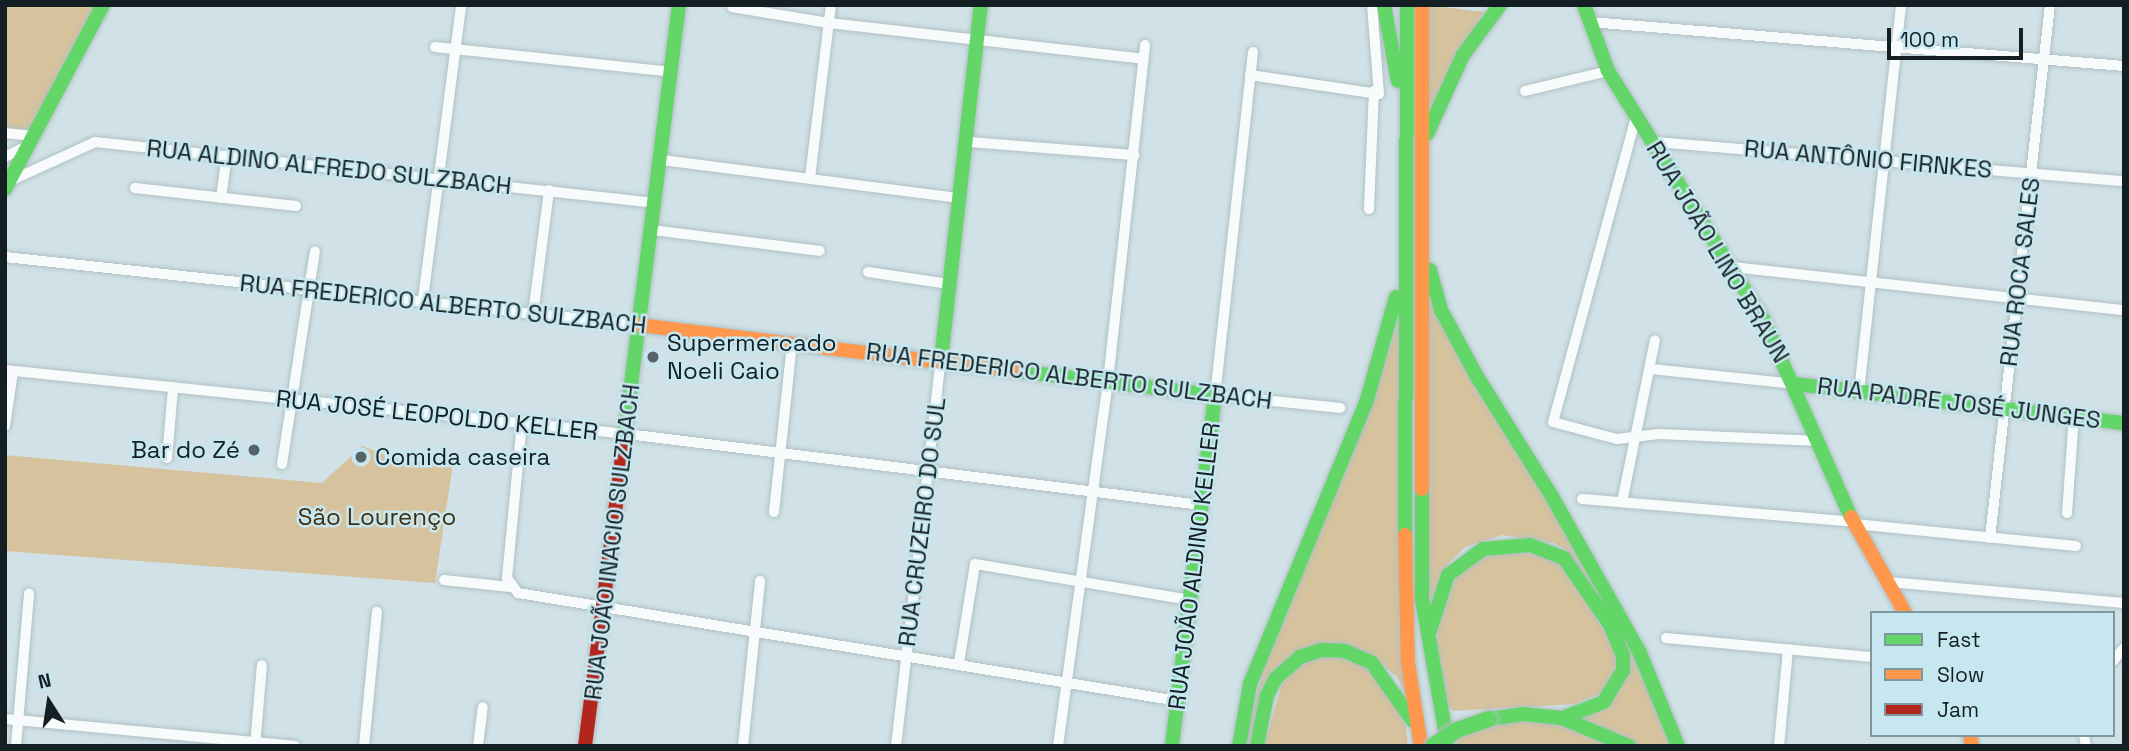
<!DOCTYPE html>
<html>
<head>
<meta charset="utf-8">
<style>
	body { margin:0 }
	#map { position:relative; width:2129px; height:751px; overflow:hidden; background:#d0e2e7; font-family:"Space Grotesk",sans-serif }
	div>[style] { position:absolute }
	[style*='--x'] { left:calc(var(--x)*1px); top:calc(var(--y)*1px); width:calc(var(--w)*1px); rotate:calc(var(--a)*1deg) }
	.green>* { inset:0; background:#d6c29d }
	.roads { filter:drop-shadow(0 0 2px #b1c0c3) drop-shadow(0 0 2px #b1c0c3) }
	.street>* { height:10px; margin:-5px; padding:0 5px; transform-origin:5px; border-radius:5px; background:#f8fbfb }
	.fast>* { height:14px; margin:-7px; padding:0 7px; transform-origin:7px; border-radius:7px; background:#63d668 }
	.slow>* { height:14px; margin:-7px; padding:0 7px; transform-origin:7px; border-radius:7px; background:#ff974d }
	.jam>* { height:14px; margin:-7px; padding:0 7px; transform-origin:7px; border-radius:7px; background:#b3261e }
	.bridges { filter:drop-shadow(0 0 2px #b6bfc2) drop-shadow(0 0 2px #b6bfc2) }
	.fast-bridge>* { height:16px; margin:-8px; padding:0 8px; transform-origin:8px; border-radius:8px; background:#63d668 }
	.dots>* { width:19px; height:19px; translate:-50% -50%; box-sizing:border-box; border:4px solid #c7e7f0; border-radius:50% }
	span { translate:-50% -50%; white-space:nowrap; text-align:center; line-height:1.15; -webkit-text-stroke:5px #c7e7f0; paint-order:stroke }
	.street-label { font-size:24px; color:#131f22 }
	.poi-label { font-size:24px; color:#131f22 }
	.left { translate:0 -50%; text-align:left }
	.right { translate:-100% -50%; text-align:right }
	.park-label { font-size:24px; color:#432e0e }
	.frame { position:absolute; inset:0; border:7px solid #131f22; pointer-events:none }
	.legend { position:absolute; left:1870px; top:611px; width:245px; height:126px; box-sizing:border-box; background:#c7e7f0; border:2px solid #7f979e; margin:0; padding:9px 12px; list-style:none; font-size:21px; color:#131f22 }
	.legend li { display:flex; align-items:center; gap:14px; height:35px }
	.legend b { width:35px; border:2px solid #7f979e }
	.north { position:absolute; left:14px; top:667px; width:70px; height:70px; -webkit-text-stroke:5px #c7e7f0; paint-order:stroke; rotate:348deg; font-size:19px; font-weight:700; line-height:28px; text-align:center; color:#131f22 }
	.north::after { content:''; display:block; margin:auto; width:24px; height:32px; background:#131f22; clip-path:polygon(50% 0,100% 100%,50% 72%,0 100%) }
	.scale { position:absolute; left:1887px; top:28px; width:136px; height:32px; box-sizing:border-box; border:4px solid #131f22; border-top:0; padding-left:9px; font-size:21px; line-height:24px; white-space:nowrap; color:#131f22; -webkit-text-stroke:5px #c7e7f0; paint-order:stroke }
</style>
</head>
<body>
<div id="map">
	<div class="green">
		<div style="clip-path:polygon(5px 5px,103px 5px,33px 136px,5px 133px)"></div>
		<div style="clip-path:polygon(1427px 5px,1484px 12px,1426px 117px)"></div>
		<div style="clip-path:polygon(1427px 294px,1618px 616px,1672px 746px,1641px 746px,1581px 718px,1626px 672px,1567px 551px,1554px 543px,1502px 535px,1465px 547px,1449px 563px,1428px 607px)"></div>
		<div style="clip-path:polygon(1401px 313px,1408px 699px,1397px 677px,1373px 656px,1293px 656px,1253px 746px,1244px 746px,1263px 670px,1364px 426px)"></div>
		<div style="clip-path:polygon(362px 446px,408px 463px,453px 463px,435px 583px,5px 551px,5px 455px,322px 483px)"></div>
		<div style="clip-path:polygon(1516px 549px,1560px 561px,1619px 655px,1609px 690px,1575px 704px,1453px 711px,1446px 702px,1435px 658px,1439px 619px,1457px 577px,1484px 554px)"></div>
		<div style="clip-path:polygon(1320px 657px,1356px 659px,1386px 687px,1406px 727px,1408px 746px,1264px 746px,1282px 684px,1299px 666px)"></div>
		<div style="clip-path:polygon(1506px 722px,1552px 722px,1624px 746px,1456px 746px,1459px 736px)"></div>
	</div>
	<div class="roads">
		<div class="street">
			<div style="--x:732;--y:7;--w:98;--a:9.4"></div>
			<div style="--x:829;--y:23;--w:316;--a:6.5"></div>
			<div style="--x:1590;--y:22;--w:536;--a:4.71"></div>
			<div style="--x:435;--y:47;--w:238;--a:6"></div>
			<div style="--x:1253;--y:52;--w:345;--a:96.3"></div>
			<div style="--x:1215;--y:395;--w:126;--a:5.9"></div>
			<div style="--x:1250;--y:75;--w:130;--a:8.4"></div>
			<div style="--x:1379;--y:94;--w:89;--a:-94.5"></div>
			<div style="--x:1525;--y:91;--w:85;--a:-13.5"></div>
			<div style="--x:1636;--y:117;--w:316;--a:105.2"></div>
			<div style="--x:1553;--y:422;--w:66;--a:14.9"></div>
			<div style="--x:1617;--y:439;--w:42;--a:-6.8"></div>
			<div style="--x:1659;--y:434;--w:160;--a:2.5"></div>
			<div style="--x:5;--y:133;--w:28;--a:6"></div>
			<div style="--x:968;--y:142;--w:167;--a:4.5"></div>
			<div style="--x:1655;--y:142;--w:471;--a:4.8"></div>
			<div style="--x:5;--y:157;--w:25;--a:-27"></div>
			<div style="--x:662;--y:160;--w:300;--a:7.3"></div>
			<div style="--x:810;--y:178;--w:174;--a:-83.1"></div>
			<div style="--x:10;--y:181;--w:94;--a:-24.6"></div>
			<div style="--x:95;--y:142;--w:564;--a:6.21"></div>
			<div style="--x:135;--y:188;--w:162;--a:6.4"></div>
			<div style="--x:221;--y:198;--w:43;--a:-82.1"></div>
			<div style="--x:1369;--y:209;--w:118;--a:-87.6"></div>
			<div style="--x:652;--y:230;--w:169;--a:7.1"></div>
			<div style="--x:5;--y:257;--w:638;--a:6.12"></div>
			<div style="--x:1733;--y:267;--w:393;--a:6.3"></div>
			<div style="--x:868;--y:272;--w:82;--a:8.4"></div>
			<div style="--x:423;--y:299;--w:296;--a:-82.6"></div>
			<div style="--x:533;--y:314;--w:125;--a:-82.6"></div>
			<div style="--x:1651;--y:369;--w:145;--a:5.9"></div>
			<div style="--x:5;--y:370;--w:625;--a:5.87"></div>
			<div style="--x:627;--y:434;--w:578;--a:7.05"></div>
			<div style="--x:1859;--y:392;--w:389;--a:-83.8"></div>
			<div style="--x:522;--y:422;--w:157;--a:95.5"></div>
			<div style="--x:507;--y:578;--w:19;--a:54"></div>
			<div style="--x:518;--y:593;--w:669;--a:9.29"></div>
			<div style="--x:5;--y:426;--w:55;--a:-81.6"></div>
			<div style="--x:167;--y:458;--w:70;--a:-85.1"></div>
			<div style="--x:282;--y:464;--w:215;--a:-81.2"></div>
			<div style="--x:1582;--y:499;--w:273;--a:4.8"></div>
			<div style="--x:1622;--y:502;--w:165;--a:-78.5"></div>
			<div style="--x:774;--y:512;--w:169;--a:-83.9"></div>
			<div style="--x:2067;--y:513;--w:97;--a:-85.9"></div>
			<div style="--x:1855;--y:524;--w:222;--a:5.7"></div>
			<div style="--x:1990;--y:538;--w:536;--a:-83.58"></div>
			<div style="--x:444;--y:580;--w:66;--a:6.1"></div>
			<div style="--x:1889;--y:582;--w:236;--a:5.1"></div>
			<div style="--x:1666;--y:638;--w:207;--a:5.3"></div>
			<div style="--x:2113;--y:661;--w:17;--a:-50"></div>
			<div style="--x:959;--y:663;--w:100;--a:-80.8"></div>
			<div style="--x:975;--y:564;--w:219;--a:9.5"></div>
			<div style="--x:5;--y:719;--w:291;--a:5.3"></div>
			<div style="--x:2084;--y:735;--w:11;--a:80"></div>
			<div style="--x:16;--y:746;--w:153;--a:-85.1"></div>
			<div style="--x:255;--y:746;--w:81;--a:-85.1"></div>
			<div style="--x:364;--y:746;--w:135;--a:-84.5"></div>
			<div style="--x:478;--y:746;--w:39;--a:-83"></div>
			<div style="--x:743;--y:746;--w:166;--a:-84.1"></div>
			<div style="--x:896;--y:746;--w:389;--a:-83.4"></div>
			<div style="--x:1058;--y:746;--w:368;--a:-82.2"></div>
			<div style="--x:1108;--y:381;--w:338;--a:-83.7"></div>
			<div style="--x:1779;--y:746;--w:97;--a:-84.7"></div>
		</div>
		<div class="fast">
			<div style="--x:1384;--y:5;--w:77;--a:79.6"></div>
			<div style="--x:1584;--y:5;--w:70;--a:70"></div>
			<div style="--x:1608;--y:71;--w:295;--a:58"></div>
			<div style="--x:1764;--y:321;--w:214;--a:66.1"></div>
			<div style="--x:1427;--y:134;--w:87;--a:-65.5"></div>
			<div style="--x:1463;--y:55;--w:62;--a:-53.5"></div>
			<div style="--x:5;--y:189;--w:208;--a:-62"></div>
			<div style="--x:1430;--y:270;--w:41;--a:74.6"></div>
			<div style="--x:1441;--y:310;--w:74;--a:61.7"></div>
			<div style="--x:1476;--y:375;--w:142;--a:58"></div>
			<div style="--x:1551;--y:495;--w:179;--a:60.6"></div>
			<div style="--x:1639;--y:651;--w:103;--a:67.7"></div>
			<div style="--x:941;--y:360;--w:357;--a:-83.6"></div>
			<div style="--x:1016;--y:371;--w:200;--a:6.9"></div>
			<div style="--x:1215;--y:395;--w:354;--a:97"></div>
			<div style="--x:1795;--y:384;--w:331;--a:6.8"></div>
			<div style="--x:623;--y:448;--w:447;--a:-82.8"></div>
			<div style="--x:1422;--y:489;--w:110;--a:90"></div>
			<div style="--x:1422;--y:599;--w:149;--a:80"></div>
			<div style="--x:1405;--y:535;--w:530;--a:-89.78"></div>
			<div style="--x:1430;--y:630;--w:58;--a:-71.9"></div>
			<div style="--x:1448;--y:575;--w:44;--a:-36.6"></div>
			<div style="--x:1483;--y:549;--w:47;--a:-4.9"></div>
			<div style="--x:1530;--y:545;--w:36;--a:21"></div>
			<div style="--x:1564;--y:558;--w:81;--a:55.5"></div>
			<div style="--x:1610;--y:625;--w:33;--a:67"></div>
			<div style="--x:1623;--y:655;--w:15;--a:90"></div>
			<div style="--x:1623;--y:670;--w:37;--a:121"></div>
			<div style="--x:1604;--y:702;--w:45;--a:159.1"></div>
			<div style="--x:1489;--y:719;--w:34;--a:-8"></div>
			<div style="--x:1523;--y:714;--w:39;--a:6"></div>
			<div style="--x:1562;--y:718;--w:73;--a:22.7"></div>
			<div style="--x:1239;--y:746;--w:63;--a:-79.9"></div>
			<div style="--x:1250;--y:684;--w:304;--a:-67.6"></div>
			<div style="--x:1366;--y:403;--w:110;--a:-74.2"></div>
			<div style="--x:1257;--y:746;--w:52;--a:-78.9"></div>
			<div style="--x:1267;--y:695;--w:19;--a:-62"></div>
			<div style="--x:1276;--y:678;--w:32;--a:-41"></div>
			<div style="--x:1300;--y:657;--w:23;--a:-18"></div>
			<div style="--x:1322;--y:650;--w:23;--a:2"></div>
			<div style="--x:1345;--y:651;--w:30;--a:24"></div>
			<div style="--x:1372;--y:663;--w:70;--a:54.9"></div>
		</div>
		<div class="slow">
			<div style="--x:1422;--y:5;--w:484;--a:90"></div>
			<div style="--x:639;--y:325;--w:380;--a:7"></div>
			<div style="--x:1851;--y:517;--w:110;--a:60.6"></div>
			<div style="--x:1405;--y:535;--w:128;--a:88.7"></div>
			<div style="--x:1408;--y:663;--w:84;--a:81.1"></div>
			<div style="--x:1970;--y:735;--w:11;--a:80"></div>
		</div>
		<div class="jam">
			<div style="--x:585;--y:746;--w:300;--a:-82.7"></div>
		</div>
	</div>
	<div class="bridges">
		<div class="fast-bridge">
			<div style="--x:1433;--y:746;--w:29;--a:-34"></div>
			<div style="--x:1457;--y:730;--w:34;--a:-19"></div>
		</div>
	</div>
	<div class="dots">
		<div style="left:653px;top:357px;background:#556367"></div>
		<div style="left:254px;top:450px;background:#556367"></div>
		<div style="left:361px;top:457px;background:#556367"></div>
	</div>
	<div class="street-label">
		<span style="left:1868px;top:159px;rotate:5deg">RUA ANTÔNIO FIRNKES</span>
		<span style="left:329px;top:167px;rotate:6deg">RUA ALDINO ALFREDO SULZBACH</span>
		<span style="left:1718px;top:252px;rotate:59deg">RUA JOÃO LINO BRAUN</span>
		<span style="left:2020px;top:272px;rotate:-83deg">RUA ROCA SALES</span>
		<span style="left:443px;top:304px;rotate:6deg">RUA FREDERICO ALBERTO SULZBACH</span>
		<span style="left:1069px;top:376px;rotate:7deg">RUA FREDERICO ALBERTO SULZBACH</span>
		<span style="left:1959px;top:403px;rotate:7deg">RUA PADRE JOSÉ JUNGES</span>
		<span style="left:437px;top:415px;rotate:6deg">RUA JOSÉ LEOPOLDO KELLER</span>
		<span style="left:922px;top:522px;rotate:-83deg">RUA CRUZEIRO DO SUL</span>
		<span style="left:612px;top:542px;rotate:-83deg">RUA JOÃO INACIO SULZBACH</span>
		<span style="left:1194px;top:566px;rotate:-83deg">RUA JOÃO ALDINO KELLER</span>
	</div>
	<div class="poi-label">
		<span class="left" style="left:667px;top:357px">Supermercado<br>Noeli Caio</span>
		<span class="right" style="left:240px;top:450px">Bar do Zé</span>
		<span class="left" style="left:375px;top:457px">Comida caseira</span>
	</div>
	<div class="park-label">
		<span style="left:377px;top:517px">São Lourenço</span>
	</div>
	<div class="frame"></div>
	<ul class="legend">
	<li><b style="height:9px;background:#63d668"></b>Fast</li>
	<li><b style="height:9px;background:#ff974d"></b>Slow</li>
	<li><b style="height:9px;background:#b3261e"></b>Jam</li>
	</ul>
	<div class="north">N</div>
	<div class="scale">100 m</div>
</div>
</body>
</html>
